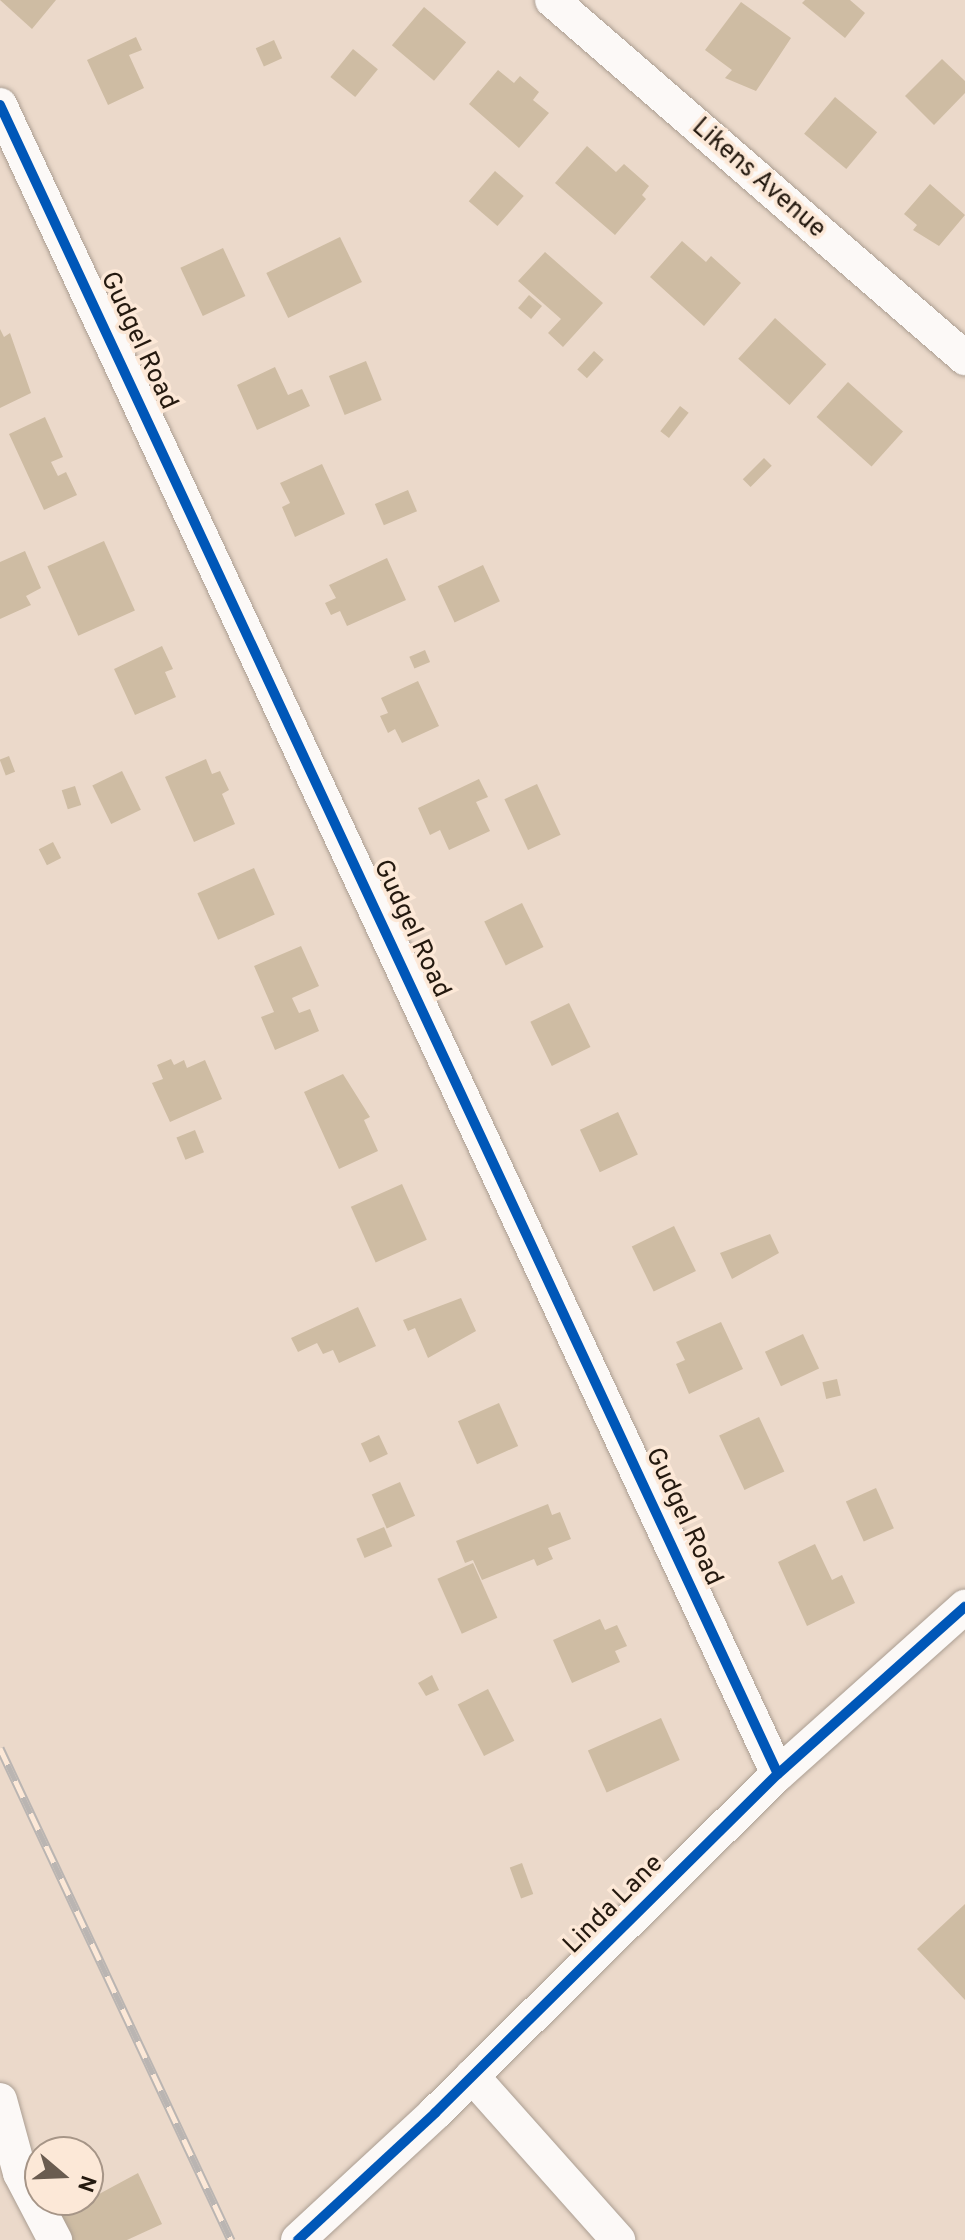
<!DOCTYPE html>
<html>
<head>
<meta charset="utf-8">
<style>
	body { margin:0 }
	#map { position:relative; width:965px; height:2240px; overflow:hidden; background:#ebd9ca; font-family:Overpass,sans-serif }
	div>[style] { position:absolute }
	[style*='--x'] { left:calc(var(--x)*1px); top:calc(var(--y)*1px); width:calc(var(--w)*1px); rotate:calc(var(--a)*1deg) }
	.building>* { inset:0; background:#cebca3; transform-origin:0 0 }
	.roads { filter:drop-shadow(0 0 2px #ab9e92) drop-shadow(0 0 2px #ab9e92) }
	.minor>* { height:34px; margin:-17px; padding:0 17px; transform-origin:17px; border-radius:17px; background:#fcf9f7 }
	.rail>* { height:9px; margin-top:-4.5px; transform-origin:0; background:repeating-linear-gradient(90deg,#fce8d7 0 18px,#bab5b2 0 36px); box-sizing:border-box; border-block:2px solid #bab5b2 }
	.cycleway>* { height:10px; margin:-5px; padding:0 5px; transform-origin:5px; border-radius:5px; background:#0057b8 }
	span { translate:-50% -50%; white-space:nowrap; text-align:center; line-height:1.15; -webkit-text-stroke:7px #fce8d7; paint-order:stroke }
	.street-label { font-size:26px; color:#24190f }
	.north { position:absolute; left:24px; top:2136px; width:80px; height:80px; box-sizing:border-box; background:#fce8d7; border:2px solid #a69587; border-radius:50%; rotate:109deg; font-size:22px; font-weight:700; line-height:32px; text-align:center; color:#24190f }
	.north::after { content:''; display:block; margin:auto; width:28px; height:36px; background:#6a5c50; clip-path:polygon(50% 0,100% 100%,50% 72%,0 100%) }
</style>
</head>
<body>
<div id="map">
	<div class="building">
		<div style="clip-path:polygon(0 0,56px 0,32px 29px)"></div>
		<div style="clip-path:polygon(805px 0,850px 0,865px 13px,845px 38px,802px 3px)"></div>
		<div style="clip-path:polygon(741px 2px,791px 38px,756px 91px,725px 78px,732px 70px,705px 50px)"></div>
		<div style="left:424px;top:7px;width:55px;height:50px;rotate:40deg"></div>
		<div style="clip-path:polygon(136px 37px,142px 50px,129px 55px,144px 88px,108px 105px,87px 60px)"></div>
		<div style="left:274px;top:40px;width:20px;height:20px;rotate:66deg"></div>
		<div style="left:353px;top:49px;width:32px;height:36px;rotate:39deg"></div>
		<div style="clip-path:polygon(942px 59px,965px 81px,965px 93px,934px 125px,905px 96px)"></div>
		<div style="clip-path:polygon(498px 70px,514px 83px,520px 76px,539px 92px,533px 100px,549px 113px,519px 148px,469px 104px)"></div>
		<div style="left:835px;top:97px;width:55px;height:48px;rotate:40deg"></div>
		<div style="clip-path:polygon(587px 146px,616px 172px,624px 164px,649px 186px,642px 195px,646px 199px,615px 235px,555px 183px)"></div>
		<div style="left:495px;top:171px;width:38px;height:40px;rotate:41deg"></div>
		<div style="clip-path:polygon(930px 184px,965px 215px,939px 246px,913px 230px,917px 225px,904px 214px)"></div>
		<div style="left:340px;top:237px;width:50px;height:82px;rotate:64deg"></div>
		<div style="clip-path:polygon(682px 241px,706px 262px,711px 256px,741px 283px,704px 326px,650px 277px)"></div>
		<div style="left:223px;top:248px;width:53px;height:47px;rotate:65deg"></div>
		<div style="clip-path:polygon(545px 252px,603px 303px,563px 347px,548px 333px,561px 319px,518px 281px)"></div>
		<div style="left:529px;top:295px;width:17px;height:17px;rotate:40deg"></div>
		<div style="left:775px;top:318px;width:69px;height:55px;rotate:42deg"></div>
		<div style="clip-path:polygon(0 329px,4px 337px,10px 333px,31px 393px,0 408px)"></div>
		<div style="left:594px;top:351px;width:13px;height:25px;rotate:42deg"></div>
		<div style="left:366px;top:361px;width:42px;height:40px;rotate:68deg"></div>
		<div style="clip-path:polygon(275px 367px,288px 395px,302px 389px,310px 406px,257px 430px,237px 385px)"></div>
		<div style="left:848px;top:382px;width:74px;height:47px;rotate:42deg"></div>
		<div style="left:680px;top:406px;width:11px;height:32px;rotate:38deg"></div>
		<div style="clip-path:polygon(45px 417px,63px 457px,51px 462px,58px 476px,66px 472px,77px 495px,44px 510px,9px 434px)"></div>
		<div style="left:764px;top:458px;width:11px;height:30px;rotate:45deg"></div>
		<div style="clip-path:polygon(322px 464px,345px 514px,295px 537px,282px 507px,290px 503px,280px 483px)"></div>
		<div style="left:408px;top:490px;width:23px;height:36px;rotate:67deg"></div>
		<div style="left:104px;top:541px;width:76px;height:62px;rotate:66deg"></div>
		<div style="clip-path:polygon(25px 551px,41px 588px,26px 596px,31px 605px,0 619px,0 562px)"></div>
		<div style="clip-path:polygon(387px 558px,406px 600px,347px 626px,340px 611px,331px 615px,325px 603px,336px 598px,329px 585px)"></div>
		<div style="left:483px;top:565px;width:40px;height:50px;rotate:65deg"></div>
		<div style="clip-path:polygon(162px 646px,173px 669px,165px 672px,176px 697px,135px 715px,114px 669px)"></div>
		<div style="left:425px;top:650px;width:13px;height:17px;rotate:67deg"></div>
		<div style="clip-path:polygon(418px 681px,439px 726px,402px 743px,395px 729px,388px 733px,380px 716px,388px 713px,381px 698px)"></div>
		<div style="left:9px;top:756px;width:17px;height:10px;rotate:69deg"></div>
		<div style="clip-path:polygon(206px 759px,212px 774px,220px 771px,229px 790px,222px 794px,235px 824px,194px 842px,165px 777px)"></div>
		<div style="left:122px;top:771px;width:43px;height:33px;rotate:64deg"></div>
		<div style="clip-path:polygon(479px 779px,488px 797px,476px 802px,490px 831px,449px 850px,440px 830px,430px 835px,418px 808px)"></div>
		<div style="left:537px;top:784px;width:56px;height:36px;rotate:65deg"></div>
		<div style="left:75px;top:786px;width:20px;height:14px;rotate:72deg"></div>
		<div style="left:53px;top:842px;width:18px;height:16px;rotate:63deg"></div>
		<div style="left:254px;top:868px;width:51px;height:62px;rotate:66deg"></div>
		<div style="left:522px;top:903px;width:49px;height:42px;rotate:64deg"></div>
		<div style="clip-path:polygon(301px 946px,319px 986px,292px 998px,299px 1013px,310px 1009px,319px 1031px,275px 1050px,261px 1017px,274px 1012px,254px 966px)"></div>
		<div style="left:569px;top:1003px;width:49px;height:43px;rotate:64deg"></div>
		<div style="clip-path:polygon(171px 1059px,174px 1065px,184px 1060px,187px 1068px,205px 1060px,222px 1099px,170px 1122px,152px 1083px,163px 1079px,157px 1065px)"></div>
		<div style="clip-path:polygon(343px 1074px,370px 1117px,364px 1120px,378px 1151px,339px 1169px,304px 1092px)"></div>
		<div style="left:618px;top:1112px;width:47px;height:42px;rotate:65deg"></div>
		<div style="left:195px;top:1130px;width:24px;height:20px;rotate:68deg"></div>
		<div style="left:402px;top:1184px;width:61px;height:56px;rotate:66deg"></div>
		<div style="left:674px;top:1226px;width:50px;height:47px;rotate:64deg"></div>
		<div style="clip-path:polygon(770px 1234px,779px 1253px,732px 1279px,720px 1253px)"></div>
		<div style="clip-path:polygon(461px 1298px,476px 1331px,428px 1358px,415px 1328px,408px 1331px,403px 1320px)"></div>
		<div style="clip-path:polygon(358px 1307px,376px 1346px,339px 1363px,333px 1350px,323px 1354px,317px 1343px,298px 1352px,291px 1338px)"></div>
		<div style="clip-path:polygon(721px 1322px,743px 1369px,689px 1394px,676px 1364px,685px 1360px,676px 1342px)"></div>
		<div style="left:803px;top:1334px;width:38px;height:42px;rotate:65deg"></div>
		<div style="left:837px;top:1379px;width:17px;height:15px;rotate:77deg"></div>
		<div style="left:499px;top:1403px;width:47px;height:45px;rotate:66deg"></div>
		<div style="left:759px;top:1417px;width:60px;height:44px;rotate:65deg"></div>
		<div style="left:379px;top:1435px;width:21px;height:20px;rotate:65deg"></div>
		<div style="left:400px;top:1482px;width:37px;height:31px;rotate:66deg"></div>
		<div style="left:876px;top:1488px;width:44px;height:33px;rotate:66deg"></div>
		<div style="clip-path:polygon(548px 1504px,552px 1515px,560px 1512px,571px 1539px,548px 1548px,553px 1559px,537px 1566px,534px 1559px,482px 1580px,473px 1560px,465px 1563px,456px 1541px)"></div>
		<div style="left:384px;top:1527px;width:21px;height:30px;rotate:67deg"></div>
		<div style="clip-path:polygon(815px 1544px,832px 1580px,842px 1575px,855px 1603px,807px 1626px,778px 1562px)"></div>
		<div style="left:473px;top:1563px;width:60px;height:39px;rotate:66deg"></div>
		<div style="clip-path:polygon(600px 1619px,605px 1630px,617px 1625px,627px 1646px,615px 1651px,620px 1662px,572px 1683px,553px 1640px)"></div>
		<div style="clip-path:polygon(432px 1675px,439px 1690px,426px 1696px,418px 1683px)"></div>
		<div style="left:488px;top:1689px;width:58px;height:34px;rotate:63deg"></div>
		<div style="left:661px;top:1718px;width:46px;height:80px;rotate:66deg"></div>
		<div style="left:522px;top:1863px;width:33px;height:13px;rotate:70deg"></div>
		<div style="clip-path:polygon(965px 1904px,965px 2000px,917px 1949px)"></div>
		<div style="clip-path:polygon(138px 2173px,162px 2224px,127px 2240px,65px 2240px,46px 2200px,88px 2200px)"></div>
	</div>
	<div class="roads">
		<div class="minor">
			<div style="--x:552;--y:0;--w:547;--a:40.92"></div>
			<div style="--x:0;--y:105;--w:1841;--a:65.01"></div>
			<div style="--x:472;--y:2076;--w:220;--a:48.3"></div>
			<div style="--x:0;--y:2100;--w:76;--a:74.7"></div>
			<div style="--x:20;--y:2173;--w:76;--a:62.4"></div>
			<div style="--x:298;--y:2240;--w:187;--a:-42.8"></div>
			<div style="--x:435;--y:2113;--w:482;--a:-44.7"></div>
			<div style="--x:778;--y:1774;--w:251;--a:-41.8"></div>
		</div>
	</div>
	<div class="rail">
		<div style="--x:0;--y:1748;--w:544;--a:64.85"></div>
	</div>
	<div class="cycleway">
		<div style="--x:0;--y:105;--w:1841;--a:65.01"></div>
		<div style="--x:298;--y:2240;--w:187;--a:-42.8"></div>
		<div style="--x:435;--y:2113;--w:482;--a:-44.7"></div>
		<div style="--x:778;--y:1774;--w:251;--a:-41.8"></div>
	</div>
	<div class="street-label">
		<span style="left:758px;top:179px;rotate:41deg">Likens Avenue</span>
		<span style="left:138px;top:341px;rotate:65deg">Gudgel Road</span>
		<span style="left:411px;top:929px;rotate:65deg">Gudgel Road</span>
		<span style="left:683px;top:1517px;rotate:65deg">Gudgel Road</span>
		<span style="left:614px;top:1905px;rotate:-45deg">Linda Lane</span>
	</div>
	<div class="north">N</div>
</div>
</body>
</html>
